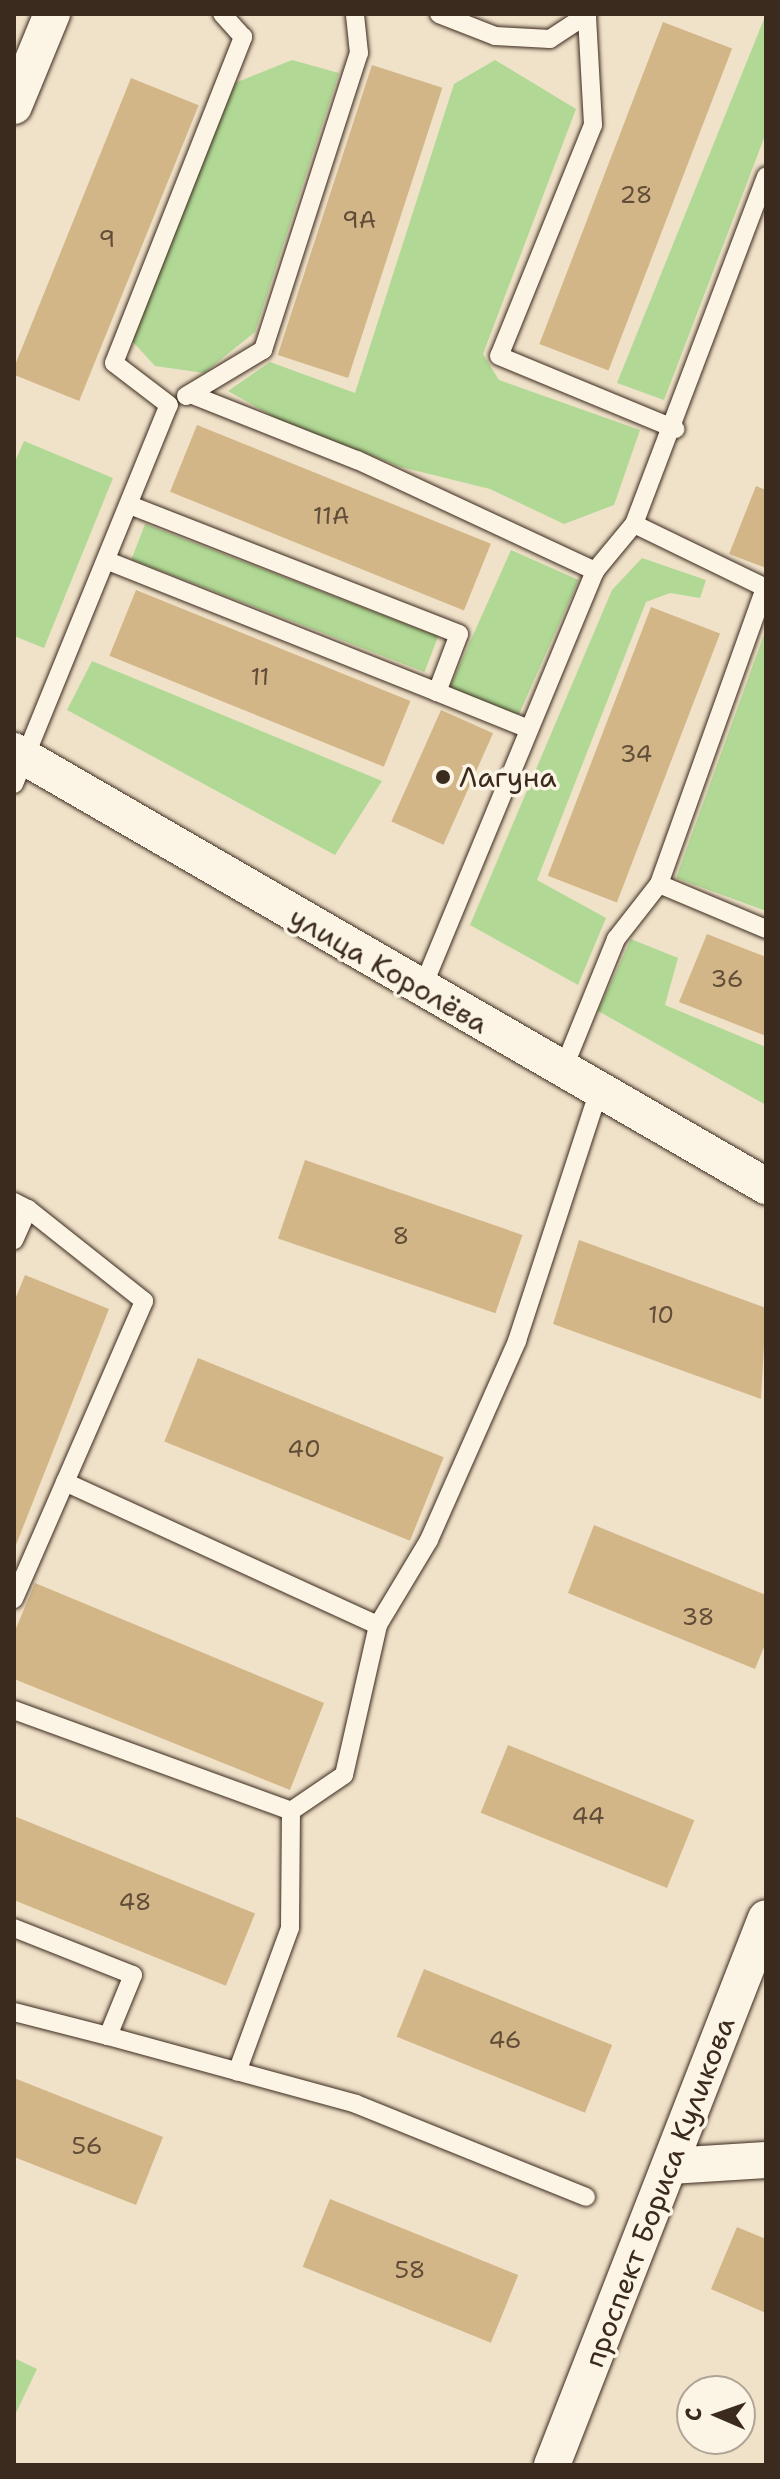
<!DOCTYPE html>
<html>
<head>
<meta charset="utf-8">
<style>
	body { margin:0 }
	#map { position:relative; width:780px; height:2479px; overflow:hidden; background:#f0e2c9; font-family:"Shantell Sans",sans-serif }
	div>[style] { position:absolute }
	[style*='--x'] { left:calc(var(--x)*1px); top:calc(var(--y)*1px); width:calc(var(--w)*1px); rotate:calc(var(--a)*1deg) }
	.green>* { inset:0; background:#b1d995; transform-origin:0 0 }
	.building>* { inset:0; background:#d3b688; transform-origin:0 0 }
	.roads { filter:drop-shadow(0 0 2px #3b2a1e) drop-shadow(0 0 2px #3b2a1e) }
	.service>* { height:18px; margin:-9px; padding:0 9px; transform-origin:9px; border-radius:9px; background:#fcf5e5 }
	.minor>* { height:36px; margin:-18px; padding:0 18px; transform-origin:18px; border-radius:18px; background:#fcf5e5 }
	.dots>* { width:22px; height:22px; translate:-50% -50%; box-sizing:border-box; border:4px solid #fcf5e5; border-radius:50% }
	span { translate:-50% -50%; white-space:nowrap; text-align:center; line-height:1.15; -webkit-text-stroke:7px #fcf5e5; paint-order:stroke }
	.number-label { font-size:24px; color:#614d38 }
	.number-label span { -webkit-text-stroke-width:0 }
	.poi-label { font-size:28px; color:#3b2a1e }
	.left { translate:0 -50%; text-align:left }
	.street-label { font-size:28px; color:#3b2a1e }
	.frame { position:absolute; inset:0; border:16px solid #3b2a1e; pointer-events:none }
	.north { position:absolute; left:676px; top:2375px; width:80px; height:80px; box-sizing:border-box; background:#fcf5e5; border:2px solid #afa495; border-radius:50%; rotate:272deg; font-size:22px; font-weight:700; line-height:32px; text-align:center; color:#3b2a1e }
	.north::after { content:''; display:block; margin:auto; width:28px; height:36px; background:#3b2a1e; clip-path:polygon(50% 0,100% 100%,50% 72%,0 100%) }
</style>
</head>
<body>
<div id="map">
	<div class="green">
		<div style="clip-path:polygon(766px 14px,766px 133px,664px 400px,617px 383px)"></div>
		<div style="clip-path:polygon(292px 60px,339px 73px,255px 332px,204px 373px,155px 366px,132px 341px,235px 83px)"></div>
		<div style="clip-path:polygon(495px 60px,576px 109px,483px 354px,499px 380px,640px 430px,614px 505px,564px 524px,490px 489px,401px 467px,283px 422px,228px 391px,270px 362px,355px 393px,454px 84px)"></div>
		<div style="clip-path:polygon(24px 441px,113px 478px,44px 648px,14px 636px,14px 464px)"></div>
		<div style="left:145px;top:524px;width:314px;height:38px;rotate:21deg"></div>
		<div style="left:511px;top:550px;width:74px;height:150px;rotate:24deg"></div>
		<div style="clip-path:polygon(642px 558px,706px 580px,700px 598px,670px 593px,646px 602px,537px 880px,606px 918px,578px 985px,470px 925px,612px 590px)"></div>
		<div style="clip-path:polygon(766px 629px,766px 911px,676px 878px)"></div>
		<div style="clip-path:polygon(92px 661px,382px 781px,335px 855px,67px 710px)"></div>
		<div style="clip-path:polygon(631px 939px,678px 958px,665px 1005px,766px 1047px,766px 1105px,598px 1011px)"></div>
		<div style="clip-path:polygon(14px 2358px,37px 2369px,14px 2417px)"></div>
	</div>
	<div class="building">
		<div style="left:663px;top:22px;width:74px;height:345px;rotate:21deg"></div>
		<div style="left:372px;top:65px;width:74px;height:305px;rotate:18deg"></div>
		<div style="left:131px;top:78px;width:73px;height:319px;rotate:22deg"></div>
		<div style="left:197px;top:425px;width:317px;height:72px;rotate:22deg"></div>
		<div style="clip-path:polygon(756px 486px,766px 490px,766px 568px,729px 554px)"></div>
		<div style="left:136px;top:590px;width:296px;height:71px;rotate:22deg"></div>
		<div style="left:651px;top:607px;width:74px;height:288px;rotate:21deg"></div>
		<div style="left:441px;top:710px;width:57px;height:122px;rotate:24deg"></div>
		<div style="clip-path:polygon(707px 934px,766px 957px,766px 1036px,679px 1002px)"></div>
		<div style="left:305px;top:1160px;width:230px;height:83px;rotate:19deg"></div>
		<div style="clip-path:polygon(579px 1240px,766px 1308px,761px 1399px,553px 1324px)"></div>
		<div style="clip-path:polygon(25px 1275px,109px 1309px,14px 1550px,14px 1302px)"></div>
		<div style="left:198px;top:1358px;width:265px;height:90px;rotate:22deg"></div>
		<div style="clip-path:polygon(594px 1525px,766px 1595px,766px 1642px,755px 1669px,568px 1593px)"></div>
		<div style="clip-path:polygon(35px 1583px,324px 1703px,290px 1790px,14px 1679px,14px 1633px)"></div>
		<div style="left:508px;top:1745px;width:201px;height:73px;rotate:22deg"></div>
		<div style="left:14px;top:1816px;width:260px;height:78px;rotate:22deg"></div>
		<div style="left:424px;top:1969px;width:203px;height:73px;rotate:22deg"></div>
		<div style="clip-path:polygon(14px 2078px,163px 2137px,136px 2205px,14px 2157px)"></div>
		<div style="left:330px;top:2199px;width:203px;height:73px;rotate:22deg"></div>
		<div style="clip-path:polygon(737px 2227px,766px 2239px,766px 2313px,711px 2289px)"></div>
	</div>
	<div class="roads">
		<div class="service">
			<div style="--x:439;--y:14;--w:60;--a:21.4"></div>
			<div style="--x:495;--y:36;--w:55;--a:3.1"></div>
			<div style="--x:550;--y:39;--w:45;--a:-33.3"></div>
			<div style="--x:587;--y:17;--w:108;--a:86.8"></div>
			<div style="--x:593;--y:125;--w:249;--a:112.1"></div>
			<div style="--x:499;--y:356;--w:191;--a:22.5"></div>
			<div style="--x:190;--y:394;--w:180;--a:21.6"></div>
			<div style="--x:357;--y:460;--w:263;--a:25"></div>
			<div style="--x:595;--y:571;--w:452;--a:112.5"></div>
			<div style="--x:186;--y:396;--w:90;--a:-30.9"></div>
			<div style="--x:263;--y:350;--w:312;--a:-72.1"></div>
			<div style="--x:359;--y:53;--w:39;--a:-96"></div>
			<div style="--x:634;--y:524;--w:147;--a:25.9"></div>
			<div style="--x:108;--y:561;--w:354;--a:21.7"></div>
			<div style="--x:437;--y:692;--w:62;--a:-69.2"></div>
			<div style="--x:459;--y:634;--w:354;--a:-158.6"></div>
			<div style="--x:595;--y:571;--w:61;--a:-50.3"></div>
			<div style="--x:634;--y:524;--w:372;--a:-69.2"></div>
			<div style="--x:765;--y:588;--w:314;--a:109.7"></div>
			<div style="--x:659;--y:884;--w:116;--a:22.8"></div>
			<div style="--x:437;--y:692;--w:99;--a:21.9"></div>
			<div style="--x:14;--y:784;--w:409;--a:-67.8"></div>
			<div style="--x:169;--y:405;--w:69;--a:-142.6"></div>
			<div style="--x:114;--y:363;--w:351;--a:-68.4"></div>
			<div style="--x:243;--y:37;--w:31;--a:-132"></div>
			<div style="--x:562;--y:1072;--w:144;--a:-67.9"></div>
			<div style="--x:616;--y:939;--w:70;--a:-52"></div>
			<div style="--x:14;--y:1202;--w:16;--a:27"></div>
			<div style="--x:28;--y:1209;--w:34;--a:114"></div>
			<div style="--x:65;--y:1482;--w:344;--a:24.6"></div>
			<div style="--x:14;--y:1599;--w:325;--a:-66.4"></div>
			<div style="--x:144;--y:1301;--w:148;--a:-141.6"></div>
			<div style="--x:14;--y:1710;--w:295;--a:20"></div>
			<div style="--x:291;--y:1811;--w:117;--a:90.5"></div>
			<div style="--x:290;--y:1928;--w:153;--a:110.2"></div>
			<div style="--x:291;--y:1811;--w:64;--a:-34.2"></div>
			<div style="--x:344;--y:1775;--w:154;--a:-77.2"></div>
			<div style="--x:378;--y:1625;--w:99;--a:-59"></div>
			<div style="--x:429;--y:1540;--w:218;--a:-66.1"></div>
			<div style="--x:517;--y:1341;--w:261;--a:-71.9"></div>
			<div style="--x:14;--y:1928;--w:128;--a:21.6"></div>
			<div style="--x:133;--y:1975;--w:66;--a:112.3"></div>
			<div style="--x:108;--y:2036;--w:257;--a:15.3"></div>
			<div style="--x:356;--y:2104;--w:248;--a:22"></div>
			<div style="--x:14;--y:2012;--w:97;--a:14.3"></div>
		</div>
		<div class="minor">
			<div style="--x:14;--y:106;--w:100;--a:-67.6"></div>
			<div style="--x:14;--y:751;--w:869;--a:30.05"></div>
			<div style="--x:670;--y:2166;--w:96;--a:-3.6"></div>
			<div style="--x:552;--y:2465;--w:587;--a:-68.63"></div>
		</div>
	</div>
	<div class="dots">
		<div style="left:443px;top:777px;background:#3b2a1e"></div>
	</div>
	<div class="number-label">
		<span style="left:636px;top:196px">28</span>
		<span style="left:359px;top:221px">9А</span>
		<span style="left:107px;top:240px">9</span>
		<span style="left:331px;top:517px">11А</span>
		<span style="left:260px;top:678px">11</span>
		<span style="left:636px;top:755px">34</span>
		<span style="left:727px;top:980px">36</span>
		<span style="left:401px;top:1237px">8</span>
		<span style="left:661px;top:1316px">10</span>
		<span style="left:304px;top:1450px">40</span>
		<span style="left:698px;top:1618px">38</span>
		<span style="left:588px;top:1817px">44</span>
		<span style="left:135px;top:1903px">48</span>
		<span style="left:505px;top:2041px">46</span>
		<span style="left:87px;top:2147px">56</span>
		<span style="left:410px;top:2271px">58</span>
	</div>
	<div class="poi-label">
		<span class="left" style="left:459px;top:777px">Лагуна</span>
	</div>
	<div class="street-label">
		<span style="left:389px;top:970px;rotate:30deg">улица Королёва</span>
		<span style="left:659px;top:2192px;rotate:-69deg">проспект Бориса Куликова</span>
	</div>
	<div class="frame"></div>
	<div class="north">С</div>
</div>
</body>
</html>
